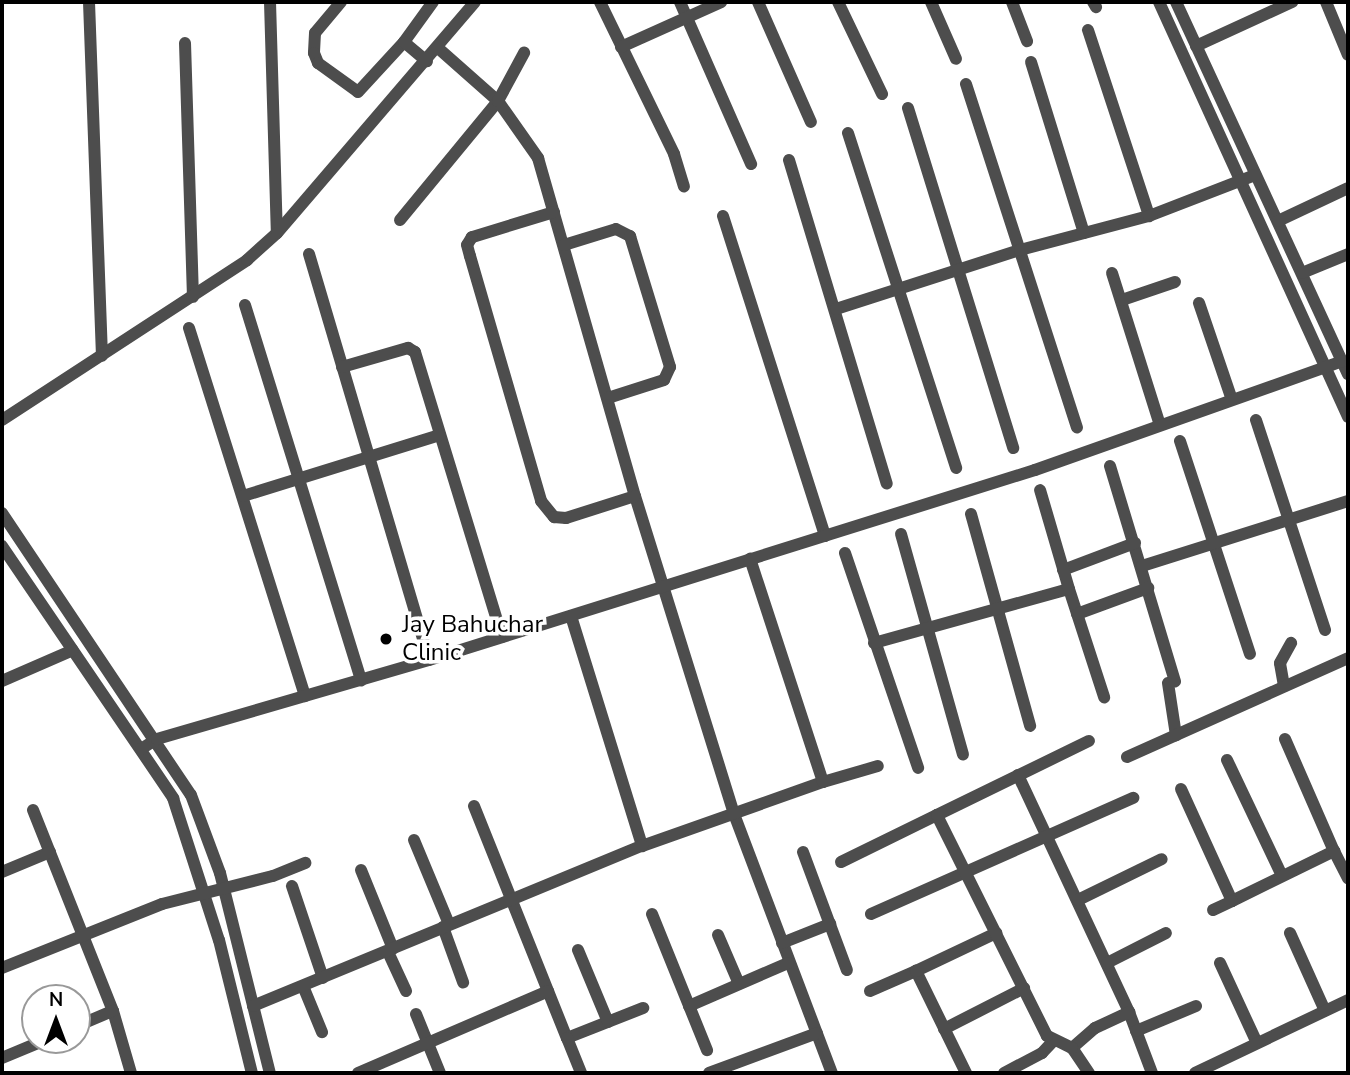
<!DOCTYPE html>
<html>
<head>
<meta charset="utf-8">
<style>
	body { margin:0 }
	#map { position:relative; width:1350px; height:1075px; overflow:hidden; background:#fff; font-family:"Nunito Sans",sans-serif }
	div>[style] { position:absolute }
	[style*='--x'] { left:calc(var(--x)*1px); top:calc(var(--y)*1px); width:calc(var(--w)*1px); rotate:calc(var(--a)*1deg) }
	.minor>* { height:12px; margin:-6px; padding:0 6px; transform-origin:6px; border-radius:6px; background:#4d4d4d }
	.dots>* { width:19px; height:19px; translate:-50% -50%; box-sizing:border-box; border:4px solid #fff; border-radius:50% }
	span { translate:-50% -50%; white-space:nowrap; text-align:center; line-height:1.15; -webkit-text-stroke:7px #fff; paint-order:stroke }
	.poi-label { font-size:24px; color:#000 }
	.left { translate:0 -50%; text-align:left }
	.frame { position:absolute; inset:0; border:4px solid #000; pointer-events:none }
	.north { position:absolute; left:21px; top:984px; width:70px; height:70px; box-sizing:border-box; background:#fff; border:2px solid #999; border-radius:50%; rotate:0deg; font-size:19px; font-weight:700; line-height:28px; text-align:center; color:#000 }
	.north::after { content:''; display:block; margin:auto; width:24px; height:32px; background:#000; clip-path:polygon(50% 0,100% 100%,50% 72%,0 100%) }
</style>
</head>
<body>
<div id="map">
	<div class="minor">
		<div style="--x:89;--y:2;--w:354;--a:87.9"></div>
		<div style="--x:270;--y:2;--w:231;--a:88.3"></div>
		<div style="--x:341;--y:2;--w:40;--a:130"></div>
		<div style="--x:315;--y:33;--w:20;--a:93"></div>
		<div style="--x:314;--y:53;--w:11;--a:68"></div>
		<div style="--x:318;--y:63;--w:49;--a:35.9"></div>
		<div style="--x:358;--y:92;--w:68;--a:-47.4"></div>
		<div style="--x:404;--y:42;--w:49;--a:-54.1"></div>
		<div style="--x:600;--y:2;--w:169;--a:64"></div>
		<div style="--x:674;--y:154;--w:34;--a:73"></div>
		<div style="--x:680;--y:2;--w:177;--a:66.3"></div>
		<div style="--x:758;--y:2;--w:131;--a:66.2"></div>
		<div style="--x:838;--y:2;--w:102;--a:64.4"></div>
		<div style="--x:931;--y:2;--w:62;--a:66.3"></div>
		<div style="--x:1012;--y:2;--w:42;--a:69"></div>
		<div style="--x:1093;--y:2;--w:6;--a:59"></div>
		<div style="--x:1159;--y:2;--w:456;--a:65.5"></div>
		<div style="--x:1176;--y:2;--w:410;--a:65.2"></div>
		<div style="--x:1326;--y:2;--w:57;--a:67.5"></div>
		<div style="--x:1088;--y:30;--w:196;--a:71.8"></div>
		<div style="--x:404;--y:42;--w:30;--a:40"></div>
		<div style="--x:185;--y:43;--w:254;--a:88.2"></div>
		<div style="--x:1196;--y:46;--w:106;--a:-24.6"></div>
		<div style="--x:621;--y:47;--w:110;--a:-24.2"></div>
		<div style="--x:438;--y:48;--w:80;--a:41.5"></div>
		<div style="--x:498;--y:101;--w:70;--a:54.9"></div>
		<div style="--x:538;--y:158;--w:352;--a:74"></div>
		<div style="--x:635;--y:496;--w:333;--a:72.7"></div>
		<div style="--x:734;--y:814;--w:277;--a:69.3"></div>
		<div style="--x:1031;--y:62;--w:179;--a:72.8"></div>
		<div style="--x:966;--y:84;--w:361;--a:72.1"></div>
		<div style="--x:908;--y:108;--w:356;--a:72.8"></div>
		<div style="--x:848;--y:133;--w:352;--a:72.1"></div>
		<div style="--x:789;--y:160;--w:338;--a:73.2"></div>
		<div style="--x:554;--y:212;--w:86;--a:163"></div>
		<div style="--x:472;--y:237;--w:9;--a:122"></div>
		<div style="--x:467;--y:245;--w:11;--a:75"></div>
		<div style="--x:470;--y:256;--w:255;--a:73.8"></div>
		<div style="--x:541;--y:501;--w:21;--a:51"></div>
		<div style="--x:554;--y:517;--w:12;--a:5"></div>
		<div style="--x:566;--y:518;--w:72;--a:-17.7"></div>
		<div style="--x:723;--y:216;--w:336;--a:72.3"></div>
		<div style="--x:400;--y:220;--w:154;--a:-50.5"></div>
		<div style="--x:498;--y:101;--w:55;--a:-61.6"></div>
		<div style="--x:1278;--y:221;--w:77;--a:-25.2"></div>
		<div style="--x:564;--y:245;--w:54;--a:-17.1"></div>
		<div style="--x:616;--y:229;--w:16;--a:27"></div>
		<div style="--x:630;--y:236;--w:137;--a:73"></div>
		<div style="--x:670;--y:367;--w:14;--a:115"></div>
		<div style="--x:664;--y:380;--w:59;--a:162.2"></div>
		<div style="--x:309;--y:254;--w:423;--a:73.5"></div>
		<div style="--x:1112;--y:273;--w:159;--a:72.5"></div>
		<div style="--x:1302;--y:273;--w:50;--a:-22.4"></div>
		<div style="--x:1122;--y:300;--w:56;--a:-18.8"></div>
		<div style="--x:1199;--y:303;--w:102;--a:71.2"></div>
		<div style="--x:245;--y:305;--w:393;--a:72.8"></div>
		<div style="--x:836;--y:309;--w:193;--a:-17.8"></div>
		<div style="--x:1020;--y:250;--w:133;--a:-14.8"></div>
		<div style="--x:1149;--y:216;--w:114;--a:-21.1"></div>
		<div style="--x:189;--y:328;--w:386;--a:72.5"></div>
		<div style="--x:342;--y:367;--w:69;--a:-16.1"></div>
		<div style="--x:408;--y:348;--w:8;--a:30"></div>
		<div style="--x:415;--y:352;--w:298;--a:73"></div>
		<div style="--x:2;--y:420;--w:293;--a:-33.1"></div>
		<div style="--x:247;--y:260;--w:40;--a:-42"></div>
		<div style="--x:277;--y:233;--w:304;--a:-49.4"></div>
		<div style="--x:1256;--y:420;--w:221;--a:71.8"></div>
		<div style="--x:1180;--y:441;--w:224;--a:71.8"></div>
		<div style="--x:1110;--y:466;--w:225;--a:73.2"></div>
		<div style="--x:243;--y:496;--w:206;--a:-17.2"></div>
		<div style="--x:2;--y:513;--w:339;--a:56.2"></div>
		<div style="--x:191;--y:795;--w:83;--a:69.6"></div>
		<div style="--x:220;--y:873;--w:206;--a:76"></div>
		<div style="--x:971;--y:514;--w:220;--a:74.4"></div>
		<div style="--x:901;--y:534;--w:229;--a:74.3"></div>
		<div style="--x:2;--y:546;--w:305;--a:55.8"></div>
		<div style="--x:173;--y:798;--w:149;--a:72.1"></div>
		<div style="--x:219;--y:940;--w:137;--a:76.1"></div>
		<div style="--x:845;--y:553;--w:227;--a:71.2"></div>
		<div style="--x:1142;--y:566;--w:216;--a:-17.5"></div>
		<div style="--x:1063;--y:570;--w:77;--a:-20.6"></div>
		<div style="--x:1069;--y:589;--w:114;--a:72"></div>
		<div style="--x:1077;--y:614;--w:76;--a:-20.1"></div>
		<div style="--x:571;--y:616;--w:241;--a:72.8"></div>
		<div style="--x:642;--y:846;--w:192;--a:-19.5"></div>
		<div style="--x:823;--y:782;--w:235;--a:-108.1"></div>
		<div style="--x:874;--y:643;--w:202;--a:-15.5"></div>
		<div style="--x:1069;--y:589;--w:103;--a:-106.3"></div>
		<div style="--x:2;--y:681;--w:77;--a:-23.6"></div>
		<div style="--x:1168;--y:683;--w:53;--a:81.3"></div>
		<div style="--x:1284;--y:686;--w:23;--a:-100"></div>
		<div style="--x:1280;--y:663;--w:23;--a:-61"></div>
		<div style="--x:1285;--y:739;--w:122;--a:66.4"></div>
		<div style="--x:141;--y:749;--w:19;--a:-32"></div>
		<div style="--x:157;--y:739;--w:283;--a:-16.2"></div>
		<div style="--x:429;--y:660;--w:635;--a:-17.41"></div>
		<div style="--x:1035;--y:470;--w:326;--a:-19.5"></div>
		<div style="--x:1127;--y:757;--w:242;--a:-24.1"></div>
		<div style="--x:1227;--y:760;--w:128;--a:64.6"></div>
		<div style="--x:1018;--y:775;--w:262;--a:64.9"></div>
		<div style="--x:1129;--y:1012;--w:65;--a:69.3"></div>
		<div style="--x:823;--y:782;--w:57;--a:-16.2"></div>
		<div style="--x:1181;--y:789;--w:123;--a:65.5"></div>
		<div style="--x:1232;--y:901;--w:114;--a:-26.1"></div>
		<div style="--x:1334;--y:851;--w:31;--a:63"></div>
		<div style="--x:474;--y:806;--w:250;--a:68.2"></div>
		<div style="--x:567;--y:1038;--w:82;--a:-21.5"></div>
		<div style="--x:33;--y:810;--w:216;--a:68.3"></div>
		<div style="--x:113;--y:1011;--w:65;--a:73.8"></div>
		<div style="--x:414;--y:840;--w:91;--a:67.4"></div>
		<div style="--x:803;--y:852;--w:126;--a:69.6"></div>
		<div style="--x:841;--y:862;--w:107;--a:-26.1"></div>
		<div style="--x:361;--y:870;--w:85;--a:67.9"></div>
		<div style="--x:2;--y:872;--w:52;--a:-22.6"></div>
		<div style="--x:292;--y:886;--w:97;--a:71.4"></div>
		<div style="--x:1078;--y:900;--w:93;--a:-26"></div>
		<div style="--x:1213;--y:910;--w:21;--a:-25"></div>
		<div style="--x:652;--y:914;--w:147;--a:68"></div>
		<div style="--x:871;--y:914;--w:287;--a:-23.9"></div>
		<div style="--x:443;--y:927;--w:59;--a:70"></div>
		<div style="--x:1290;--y:933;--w:85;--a:65.8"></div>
		<div style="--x:718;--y:935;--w:53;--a:66.8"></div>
		<div style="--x:782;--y:943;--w:52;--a:-21.6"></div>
		<div style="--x:578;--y:950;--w:78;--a:67.4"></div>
		<div style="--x:388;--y:952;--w:43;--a:65.2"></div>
		<div style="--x:1107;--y:963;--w:66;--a:-27"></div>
		<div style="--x:1220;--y:963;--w:88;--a:65.2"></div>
		<div style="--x:2;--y:968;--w:172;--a:-21.8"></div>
		<div style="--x:162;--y:904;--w:114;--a:-14.2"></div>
		<div style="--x:273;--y:876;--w:35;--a:-22"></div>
		<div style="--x:303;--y:986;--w:50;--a:67.6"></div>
		<div style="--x:870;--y:991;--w:50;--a:-23.5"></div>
		<div style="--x:253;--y:1006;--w:421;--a:-22.4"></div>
		<div style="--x:689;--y:1006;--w:108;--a:-23.5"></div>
		<div style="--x:416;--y:1014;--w:64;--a:67.9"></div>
		<div style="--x:77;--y:1026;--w:39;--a:-23"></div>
		<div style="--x:944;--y:1029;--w:90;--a:-27.1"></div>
		<div style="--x:1136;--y:1031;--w:65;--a:-22.6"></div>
		<div style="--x:567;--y:1038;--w:38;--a:68"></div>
		<div style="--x:1072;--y:1048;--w:30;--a:-41"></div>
		<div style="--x:1095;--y:1028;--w:38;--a:-25"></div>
		<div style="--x:2;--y:1058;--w:47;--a:-22.7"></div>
		<div style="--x:358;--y:1073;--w:207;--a:-23.3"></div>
		<div style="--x:709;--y:1073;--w:115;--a:-20.3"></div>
		<div style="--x:966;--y:1073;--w:114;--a:-116.1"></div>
		<div style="--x:916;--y:971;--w:89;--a:-25.4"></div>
		<div style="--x:1004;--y:1073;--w:43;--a:-27.8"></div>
		<div style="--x:1042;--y:1053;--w:16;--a:-47"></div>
		<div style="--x:1089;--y:1073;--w:30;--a:-124"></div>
		<div style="--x:1072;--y:1048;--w:28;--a:-154"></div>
		<div style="--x:1047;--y:1036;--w:247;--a:-116.5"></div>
		<div style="--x:937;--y:815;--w:169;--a:-26"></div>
		<div style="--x:1195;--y:1073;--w:170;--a:-25.5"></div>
	</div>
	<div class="dots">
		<div style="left:386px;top:639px;background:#000"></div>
	</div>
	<div class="poi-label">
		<span class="left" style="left:402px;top:639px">Jay Bahuchar<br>Clinic</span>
	</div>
	<div class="frame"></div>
	<div class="north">N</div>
</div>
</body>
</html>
